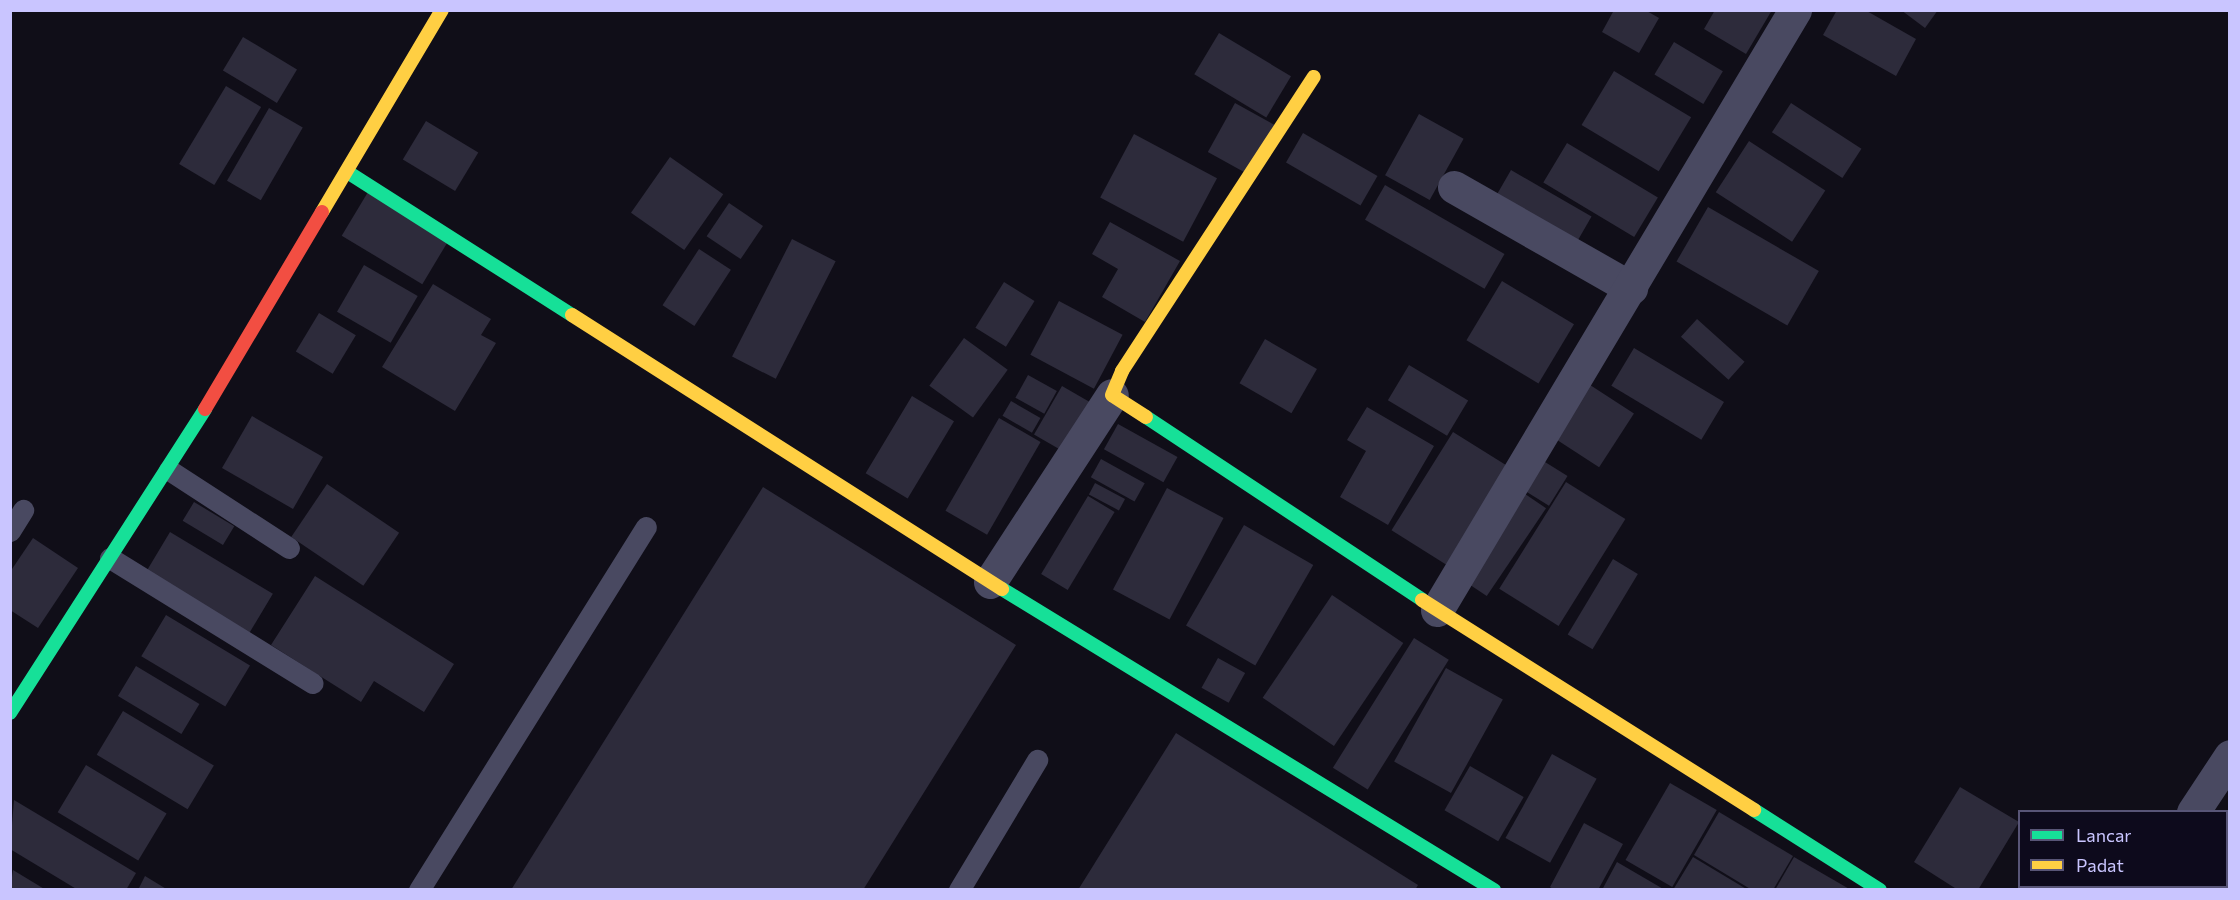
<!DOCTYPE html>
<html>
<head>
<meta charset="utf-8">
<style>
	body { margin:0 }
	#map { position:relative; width:2240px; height:900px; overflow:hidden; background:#100e18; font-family:Commissioner,sans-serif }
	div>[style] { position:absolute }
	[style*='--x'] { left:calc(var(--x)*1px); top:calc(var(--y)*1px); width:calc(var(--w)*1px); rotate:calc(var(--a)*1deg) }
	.building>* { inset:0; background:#2d2b3b; transform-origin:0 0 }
	.lane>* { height:21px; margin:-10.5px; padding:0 10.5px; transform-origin:10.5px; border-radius:10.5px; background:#494961 }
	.street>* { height:33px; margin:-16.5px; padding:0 16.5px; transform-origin:16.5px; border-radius:16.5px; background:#494961 }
	.fast>* { height:14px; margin:-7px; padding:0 7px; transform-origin:7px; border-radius:7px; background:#16e098 }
	.slow>* { height:14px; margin:-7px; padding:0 7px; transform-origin:7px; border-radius:7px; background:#ffcf43 }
	.jam>* { height:14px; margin:-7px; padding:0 7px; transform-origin:7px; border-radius:7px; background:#f24e42 }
	span { translate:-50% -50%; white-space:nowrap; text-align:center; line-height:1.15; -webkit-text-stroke:4.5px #0d0a1c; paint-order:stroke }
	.frame { position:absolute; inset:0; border:12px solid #c9c5ff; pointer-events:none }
	.legend { position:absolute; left:2018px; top:810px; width:210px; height:78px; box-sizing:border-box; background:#0d0a1c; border:2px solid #585577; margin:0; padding:8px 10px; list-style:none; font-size:18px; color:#c9c5ff }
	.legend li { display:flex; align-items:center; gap:12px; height:30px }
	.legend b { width:30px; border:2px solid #585577 }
</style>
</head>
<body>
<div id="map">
	<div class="building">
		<div style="clip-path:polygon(1614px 10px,1645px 10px,1659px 18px,1639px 53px,1602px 32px)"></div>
		<div style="clip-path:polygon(1715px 10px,1772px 10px,1746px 54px,1704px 29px)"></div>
		<div style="clip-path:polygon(1837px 10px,1865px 10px,1916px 39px,1896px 76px,1823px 35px)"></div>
		<div style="clip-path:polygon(1901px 10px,1938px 10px,1925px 28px)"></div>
		<div style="left:1219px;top:33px;width:84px;height:48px;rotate:31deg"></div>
		<div style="left:243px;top:37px;width:63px;height:39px;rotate:31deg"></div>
		<div style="left:1674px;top:42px;width:57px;height:38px;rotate:31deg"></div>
		<div style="left:1614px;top:71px;width:90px;height:63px;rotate:31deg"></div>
		<div style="left:226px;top:86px;width:41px;height:91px;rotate:31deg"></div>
		<div style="left:1235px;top:103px;width:47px;height:56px;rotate:29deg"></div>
		<div style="left:1791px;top:103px;width:84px;height:35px;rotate:33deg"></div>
		<div style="left:269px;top:108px;width:39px;height:84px;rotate:30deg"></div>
		<div style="left:1419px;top:114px;width:51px;height:70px;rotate:29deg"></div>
		<div style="left:426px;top:121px;width:61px;height:45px;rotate:31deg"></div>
		<div style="left:1303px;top:133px;width:86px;height:34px;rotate:30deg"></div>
		<div style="left:1134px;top:134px;width:94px;height:72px;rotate:28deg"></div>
		<div style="left:1749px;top:141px;width:91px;height:61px;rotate:33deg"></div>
		<div style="left:1567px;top:143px;width:106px;height:46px;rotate:31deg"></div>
		<div style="left:670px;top:157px;width:65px;height:68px;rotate:35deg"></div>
		<div style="left:1511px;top:170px;width:93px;height:38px;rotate:30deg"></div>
		<div style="left:1385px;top:185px;width:138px;height:40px;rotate:30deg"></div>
		<div style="left:368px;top:192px;width:94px;height:51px;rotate:31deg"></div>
		<div style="left:729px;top:203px;width:41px;height:40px;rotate:34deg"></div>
		<div style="left:1708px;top:207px;width:128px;height:63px;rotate:30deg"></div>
		<div style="clip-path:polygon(1110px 222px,1180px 261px,1145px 322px,1102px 297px,1118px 269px,1092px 254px)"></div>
		<div style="left:792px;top:239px;width:49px;height:132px;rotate:27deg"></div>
		<div style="left:699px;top:249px;width:38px;height:67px;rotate:33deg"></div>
		<div style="left:364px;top:265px;width:62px;height:54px;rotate:30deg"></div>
		<div style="left:1502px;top:281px;width:84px;height:69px;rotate:31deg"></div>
		<div style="left:1004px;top:282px;width:36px;height:54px;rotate:32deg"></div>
		<div style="clip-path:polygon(433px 284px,491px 319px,481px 335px,496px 343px,455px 411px,382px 367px)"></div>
		<div style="left:1059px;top:301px;width:72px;height:61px;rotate:28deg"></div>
		<div style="left:319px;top:313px;width:43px;height:45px;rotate:31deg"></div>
		<div style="left:1697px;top:319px;width:64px;height:24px;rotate:42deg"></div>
		<div style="left:964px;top:338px;width:54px;height:59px;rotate:36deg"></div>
		<div style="left:1265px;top:339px;width:60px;height:51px;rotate:30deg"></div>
		<div style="left:1634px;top:348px;width:105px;height:44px;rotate:31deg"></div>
		<div style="left:1409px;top:365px;width:69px;height:41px;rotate:31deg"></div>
		<div style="left:1028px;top:375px;width:33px;height:26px;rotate:29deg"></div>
		<div style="left:1587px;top:383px;width:56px;height:64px;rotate:33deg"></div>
		<div style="left:1062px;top:386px;width:39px;height:56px;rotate:30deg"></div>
		<div style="left:912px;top:396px;width:49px;height:90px;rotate:31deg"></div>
		<div style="left:1011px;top:401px;width:34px;height:17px;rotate:30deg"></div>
		<div style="clip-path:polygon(1367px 407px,1434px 446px,1388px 525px,1340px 497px,1366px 451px,1347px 440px)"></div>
		<div style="left:252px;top:416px;width:82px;height:60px;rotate:30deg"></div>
		<div style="left:999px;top:418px;width:48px;height:107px;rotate:30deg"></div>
		<div style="left:1118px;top:424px;width:68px;height:29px;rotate:29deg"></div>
		<div style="left:1453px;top:432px;width:68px;height:116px;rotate:32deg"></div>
		<div style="left:1537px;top:457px;width:36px;height:35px;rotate:32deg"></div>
		<div style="left:1101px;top:459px;width:50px;height:21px;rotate:29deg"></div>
		<div style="left:1566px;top:482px;width:70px;height:126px;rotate:32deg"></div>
		<div style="left:1095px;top:483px;width:34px;height:13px;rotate:28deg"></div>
		<div style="left:327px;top:484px;width:87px;height:64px;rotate:34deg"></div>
		<div style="clip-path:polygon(763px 487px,1016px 645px,863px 890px,511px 890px)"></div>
		<div style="left:1167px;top:488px;width:64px;height:115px;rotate:28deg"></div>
		<div style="left:1522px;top:492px;width:29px;height:106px;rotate:34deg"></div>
		<div style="left:1088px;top:496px;width:31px;height:91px;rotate:31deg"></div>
		<div style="left:194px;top:502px;width:47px;height:22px;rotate:31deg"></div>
		<div style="left:1244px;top:525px;width:80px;height:116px;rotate:30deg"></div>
		<div style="left:170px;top:532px;width:120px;height:48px;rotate:31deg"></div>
		<div style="clip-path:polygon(33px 538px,78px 568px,38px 628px,10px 610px,10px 572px)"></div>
		<div style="left:1613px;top:559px;width:29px;height:88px;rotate:31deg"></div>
		<div style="clip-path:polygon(315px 576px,454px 664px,424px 712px,374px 681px,361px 702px,271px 645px)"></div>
		<div style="left:1332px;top:595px;width:86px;height:124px;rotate:34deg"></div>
		<div style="left:166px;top:615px;width:98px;height:48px;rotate:31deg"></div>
		<div style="left:1414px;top:638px;width:41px;height:153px;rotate:32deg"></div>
		<div style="left:1218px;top:658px;width:31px;height:34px;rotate:29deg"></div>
		<div style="left:136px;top:666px;width:74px;height:35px;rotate:31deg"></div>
		<div style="left:1446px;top:668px;width:65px;height:107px;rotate:29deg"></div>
		<div style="left:123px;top:711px;width:106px;height:51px;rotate:31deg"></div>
		<div style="clip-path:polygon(1176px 733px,1418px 885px,1415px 890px,1078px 890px)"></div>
		<div style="left:1552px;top:754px;width:51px;height:96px;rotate:29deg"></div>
		<div style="left:86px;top:765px;width:94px;height:55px;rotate:31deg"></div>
		<div style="left:1470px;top:766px;width:62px;height:51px;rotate:30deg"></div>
		<div style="left:1670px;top:783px;width:54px;height:89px;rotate:30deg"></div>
		<div style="clip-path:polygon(1960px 787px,2019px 822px,1978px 890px,1958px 890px,1914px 862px)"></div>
		<div style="clip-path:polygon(14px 800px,136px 873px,126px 890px,78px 890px,10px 849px)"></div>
		<div style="clip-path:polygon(1719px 812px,1793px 856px,1773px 890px,1752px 890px,1694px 855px)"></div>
		<div style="clip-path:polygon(1584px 823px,1623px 844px,1598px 890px,1554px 890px,1550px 887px)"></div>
		<div style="clip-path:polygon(1693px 857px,1748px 890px,1673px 890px)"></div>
		<div style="clip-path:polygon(1794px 857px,1851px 890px,1775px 890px)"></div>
		<div style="clip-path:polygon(1617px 862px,1665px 890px,1602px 890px)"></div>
		<div style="clip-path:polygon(13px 870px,46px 890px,10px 890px)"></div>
		<div style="clip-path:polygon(145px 876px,168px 890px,138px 890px)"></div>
		<div style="clip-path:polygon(2176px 886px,2205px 886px,2209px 890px,2174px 890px)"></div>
	</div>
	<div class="lane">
		<div style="--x:169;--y:470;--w:143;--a:33"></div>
		<div style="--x:10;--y:531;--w:25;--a:-58"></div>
		<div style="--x:110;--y:558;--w:238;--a:31.7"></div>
		<div style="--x:419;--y:890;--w:428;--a:-58"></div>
		<div style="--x:959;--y:890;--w:152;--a:-59"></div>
	</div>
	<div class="street">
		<div style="--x:1454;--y:187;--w:204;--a:29.7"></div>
		<div style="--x:990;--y:582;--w:223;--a:-56.9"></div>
		<div style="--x:1437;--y:610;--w:699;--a:-59.18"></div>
		<div style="--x:2193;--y:812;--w:67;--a:-56.5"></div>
		<div style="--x:2143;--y:890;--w:4;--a:-63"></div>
	</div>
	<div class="fast">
		<div style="--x:349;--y:173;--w:264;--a:32.5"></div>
		<div style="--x:1146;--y:417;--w:331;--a:33.5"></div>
		<div style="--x:1002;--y:589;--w:577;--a:31.46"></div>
		<div style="--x:10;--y:713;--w:361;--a:-57.3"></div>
		<div style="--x:1754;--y:810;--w:149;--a:32.4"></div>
	</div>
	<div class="slow">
		<div style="--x:322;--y:212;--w:235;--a:-59.3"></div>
		<div style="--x:572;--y:315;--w:510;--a:32.51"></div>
		<div style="--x:1146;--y:417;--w:40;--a:-147.1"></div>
		<div style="--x:1112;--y:395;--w:26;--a:-67"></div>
		<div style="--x:1122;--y:371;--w:351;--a:-56.9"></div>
		<div style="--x:1422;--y:600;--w:393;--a:32.3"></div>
	</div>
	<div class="jam">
		<div style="--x:205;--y:409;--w:229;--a:-59.3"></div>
	</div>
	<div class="frame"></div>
	<ul class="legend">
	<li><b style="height:8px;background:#16e098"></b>Lancar</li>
	<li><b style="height:8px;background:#ffcf43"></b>Padat</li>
	</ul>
</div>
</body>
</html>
